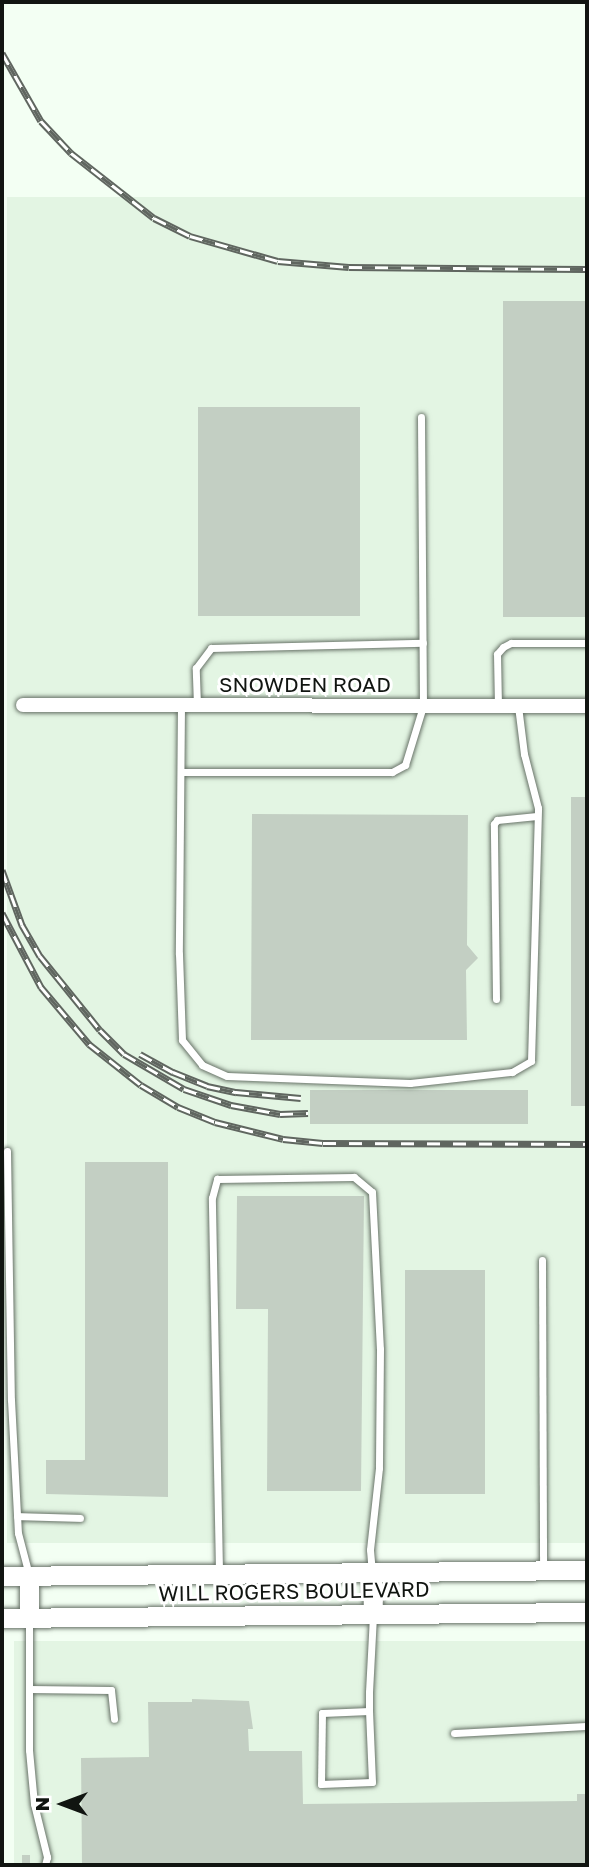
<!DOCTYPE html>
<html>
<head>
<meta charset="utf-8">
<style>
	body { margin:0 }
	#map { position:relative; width:589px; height:1867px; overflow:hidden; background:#f3fff3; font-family:"Golos Text",sans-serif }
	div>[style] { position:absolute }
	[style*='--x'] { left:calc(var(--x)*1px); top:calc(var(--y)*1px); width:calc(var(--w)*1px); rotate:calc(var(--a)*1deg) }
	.built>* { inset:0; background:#e3f5e3; transform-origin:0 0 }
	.building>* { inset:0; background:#c3cfc3; transform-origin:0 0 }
	.roads { filter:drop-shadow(0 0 2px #687368) drop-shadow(0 0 2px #687368) }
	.service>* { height:7px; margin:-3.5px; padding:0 3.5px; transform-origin:3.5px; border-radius:3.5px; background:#fff }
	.minor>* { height:14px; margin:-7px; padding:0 7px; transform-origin:7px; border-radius:7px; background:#fff }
	.secondary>* { height:19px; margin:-9.5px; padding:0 9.5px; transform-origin:9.5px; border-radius:9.5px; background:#fff }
	.rail>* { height:7px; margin-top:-3.5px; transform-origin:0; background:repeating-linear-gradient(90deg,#fff 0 13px,#606660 0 26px); box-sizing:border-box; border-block:2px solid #606660 }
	span { translate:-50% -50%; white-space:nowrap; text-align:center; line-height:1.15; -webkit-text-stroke:6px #fff; paint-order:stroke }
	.street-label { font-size:21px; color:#111511 }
	.frame { position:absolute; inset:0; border:4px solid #111511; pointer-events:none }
	.north { position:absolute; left:28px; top:1769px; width:70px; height:70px; -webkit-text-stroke:5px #fff; paint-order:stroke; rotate:270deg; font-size:19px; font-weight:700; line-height:28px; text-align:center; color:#111511 }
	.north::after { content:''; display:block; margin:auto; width:24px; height:32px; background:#111511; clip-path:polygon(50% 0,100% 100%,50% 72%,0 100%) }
</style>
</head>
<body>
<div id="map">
	<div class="built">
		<div style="left:587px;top:197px;width:1346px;height:580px;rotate:90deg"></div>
		<div style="left:587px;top:1641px;width:224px;height:573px;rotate:90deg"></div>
	</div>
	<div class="building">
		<div style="left:503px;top:301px;width:84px;height:316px"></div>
		<div style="left:198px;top:407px;width:162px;height:209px"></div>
		<div style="left:571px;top:797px;width:16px;height:309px"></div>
		<div style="clip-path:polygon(252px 814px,468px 815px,467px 945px,478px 958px,466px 970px,467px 1040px,251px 1040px)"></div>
		<div style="left:310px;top:1090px;width:218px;height:34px"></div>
		<div style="clip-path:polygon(85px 1162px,168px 1162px,168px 1497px,46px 1494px,46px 1460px,85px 1460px)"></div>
		<div style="clip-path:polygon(237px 1196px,364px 1196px,361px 1491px,267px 1491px,268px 1309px,236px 1309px)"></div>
		<div style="left:405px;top:1270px;width:80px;height:224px"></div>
		<div style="clip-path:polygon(192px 1699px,249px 1701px,253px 1729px,248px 1729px,249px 1751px,302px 1751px,303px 1804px,577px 1801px,577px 1794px,587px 1794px,587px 1865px,82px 1865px,81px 1758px,149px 1757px,148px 1702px,192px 1702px)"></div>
		<div style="left:22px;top:1855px;width:8px;height:10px"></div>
	</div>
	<div class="roads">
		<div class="service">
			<div style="--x:181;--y:705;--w:249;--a:90.5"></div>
			<div style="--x:179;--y:954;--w:86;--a:88"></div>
			<div style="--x:182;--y:1040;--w:32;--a:51"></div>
			<div style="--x:202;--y:1065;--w:27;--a:24"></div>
			<div style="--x:227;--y:1076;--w:183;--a:2.2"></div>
			<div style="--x:410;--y:1083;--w:103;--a:-6.2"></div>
			<div style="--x:512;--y:1072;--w:22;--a:-30"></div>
			<div style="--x:531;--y:1061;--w:253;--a:-88.4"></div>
			<div style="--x:538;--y:808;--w:56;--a:-104.5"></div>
			<div style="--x:524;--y:754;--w:48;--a:-97.1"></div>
			<div style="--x:197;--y:705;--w:37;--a:-92"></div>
			<div style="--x:196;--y:668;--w:25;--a:-53"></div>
			<div style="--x:211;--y:648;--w:212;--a:-1.4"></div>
			<div style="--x:498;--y:706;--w:52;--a:-91.1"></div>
			<div style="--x:497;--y:654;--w:9;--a:-49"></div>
			<div style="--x:503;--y:647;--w:9;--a:-27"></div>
			<div style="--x:511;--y:643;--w:76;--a:0"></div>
			<div style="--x:183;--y:772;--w:209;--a:0"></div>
			<div style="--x:392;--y:772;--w:15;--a:-28"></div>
			<div style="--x:405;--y:765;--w:62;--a:-73"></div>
			<div style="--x:423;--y:706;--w:289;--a:-90.4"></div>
			<div style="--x:496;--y:999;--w:175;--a:-90.7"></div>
			<div style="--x:494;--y:824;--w:5;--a:-53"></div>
			<div style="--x:497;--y:820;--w:40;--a:-5.7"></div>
			<div style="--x:7;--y:1151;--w:249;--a:89.1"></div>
			<div style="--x:11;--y:1400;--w:133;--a:87"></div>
			<div style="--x:18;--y:1533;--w:43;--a:75.3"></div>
			<div style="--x:542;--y:1260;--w:310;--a:89.8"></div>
			<div style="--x:17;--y:1516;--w:63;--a:1.8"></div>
			<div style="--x:219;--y:1571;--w:373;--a:-91.1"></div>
			<div style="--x:212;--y:1198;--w:20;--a:-75"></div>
			<div style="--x:217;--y:1179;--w:137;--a:-0.8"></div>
			<div style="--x:354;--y:1177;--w:23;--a:40"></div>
			<div style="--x:372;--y:1192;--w:157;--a:87.1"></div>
			<div style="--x:380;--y:1349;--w:119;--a:90.5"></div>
			<div style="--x:379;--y:1468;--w:82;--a:96.3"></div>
			<div style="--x:370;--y:1550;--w:21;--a:85"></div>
			<div style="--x:29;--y:1619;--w:131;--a:90"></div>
			<div style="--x:29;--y:1750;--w:54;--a:84.7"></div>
			<div style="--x:34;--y:1804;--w:55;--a:76.2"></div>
			<div style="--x:47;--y:1857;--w:8;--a:104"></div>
			<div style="--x:29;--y:1689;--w:82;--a:0.7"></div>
			<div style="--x:111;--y:1690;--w:29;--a:84"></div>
			<div style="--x:369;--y:1711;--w:47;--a:177.6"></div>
			<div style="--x:322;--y:1713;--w:71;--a:90.8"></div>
			<div style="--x:321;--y:1784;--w:51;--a:-2.2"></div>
			<div style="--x:372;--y:1782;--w:71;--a:-92.4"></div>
			<div style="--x:369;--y:1711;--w:19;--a:-90"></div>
			<div style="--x:369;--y:1692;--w:76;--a:-87"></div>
			<div style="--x:454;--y:1733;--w:133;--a:-3"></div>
		</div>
		<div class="minor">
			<div style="--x:23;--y:705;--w:564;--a:0.1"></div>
		</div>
		<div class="secondary">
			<div style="--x:372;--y:1572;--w:40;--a:88.6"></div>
			<div style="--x:2;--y:1576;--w:585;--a:-0.59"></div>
			<div style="--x:29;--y:1576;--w:42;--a:90"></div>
			<div style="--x:2;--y:1618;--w:585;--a:-0.59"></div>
		</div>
	</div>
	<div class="rail">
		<div style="--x:2;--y:53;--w:78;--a:60.2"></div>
		<div style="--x:41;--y:121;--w:44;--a:46.8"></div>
		<div style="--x:71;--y:153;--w:105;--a:38.1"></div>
		<div style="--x:154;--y:218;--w:40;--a:26.6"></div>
		<div style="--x:190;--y:236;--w:91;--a:15.9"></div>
		<div style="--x:278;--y:261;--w:71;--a:4.8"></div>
		<div style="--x:349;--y:267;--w:238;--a:0.5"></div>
		<div style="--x:2;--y:870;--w:59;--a:70"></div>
		<div style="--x:22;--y:925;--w:36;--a:60"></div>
		<div style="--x:40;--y:956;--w:95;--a:51"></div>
		<div style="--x:100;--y:1030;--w:34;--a:45"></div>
		<div style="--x:124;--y:1054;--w:69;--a:30.3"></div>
		<div style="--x:184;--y:1089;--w:50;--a:18.8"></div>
		<div style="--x:231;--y:1105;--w:50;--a:10.4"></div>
		<div style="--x:280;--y:1114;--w:28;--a:-2"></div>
		<div style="--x:2;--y:913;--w:84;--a:62.2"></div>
		<div style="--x:41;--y:987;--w:75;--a:49.9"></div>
		<div style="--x:89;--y:1044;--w:66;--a:38.3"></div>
		<div style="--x:141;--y:1085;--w:43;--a:30.7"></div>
		<div style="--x:178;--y:1107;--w:40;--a:22"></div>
		<div style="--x:215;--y:1122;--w:70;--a:14"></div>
		<div style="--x:283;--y:1139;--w:40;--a:5.7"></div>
		<div style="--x:323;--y:1143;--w:264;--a:0.2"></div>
		<div style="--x:140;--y:1054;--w:38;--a:29"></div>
		<div style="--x:173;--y:1072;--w:37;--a:22"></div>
		<div style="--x:207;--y:1086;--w:30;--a:12"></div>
		<div style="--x:236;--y:1092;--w:65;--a:5.3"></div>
	</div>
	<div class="street-label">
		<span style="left:305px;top:684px">SNOWDEN ROAD</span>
		<span style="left:294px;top:1591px;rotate:-1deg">WILL ROGERS BOULEVARD</span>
	</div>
	<div class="frame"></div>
	<div class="north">N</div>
</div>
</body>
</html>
